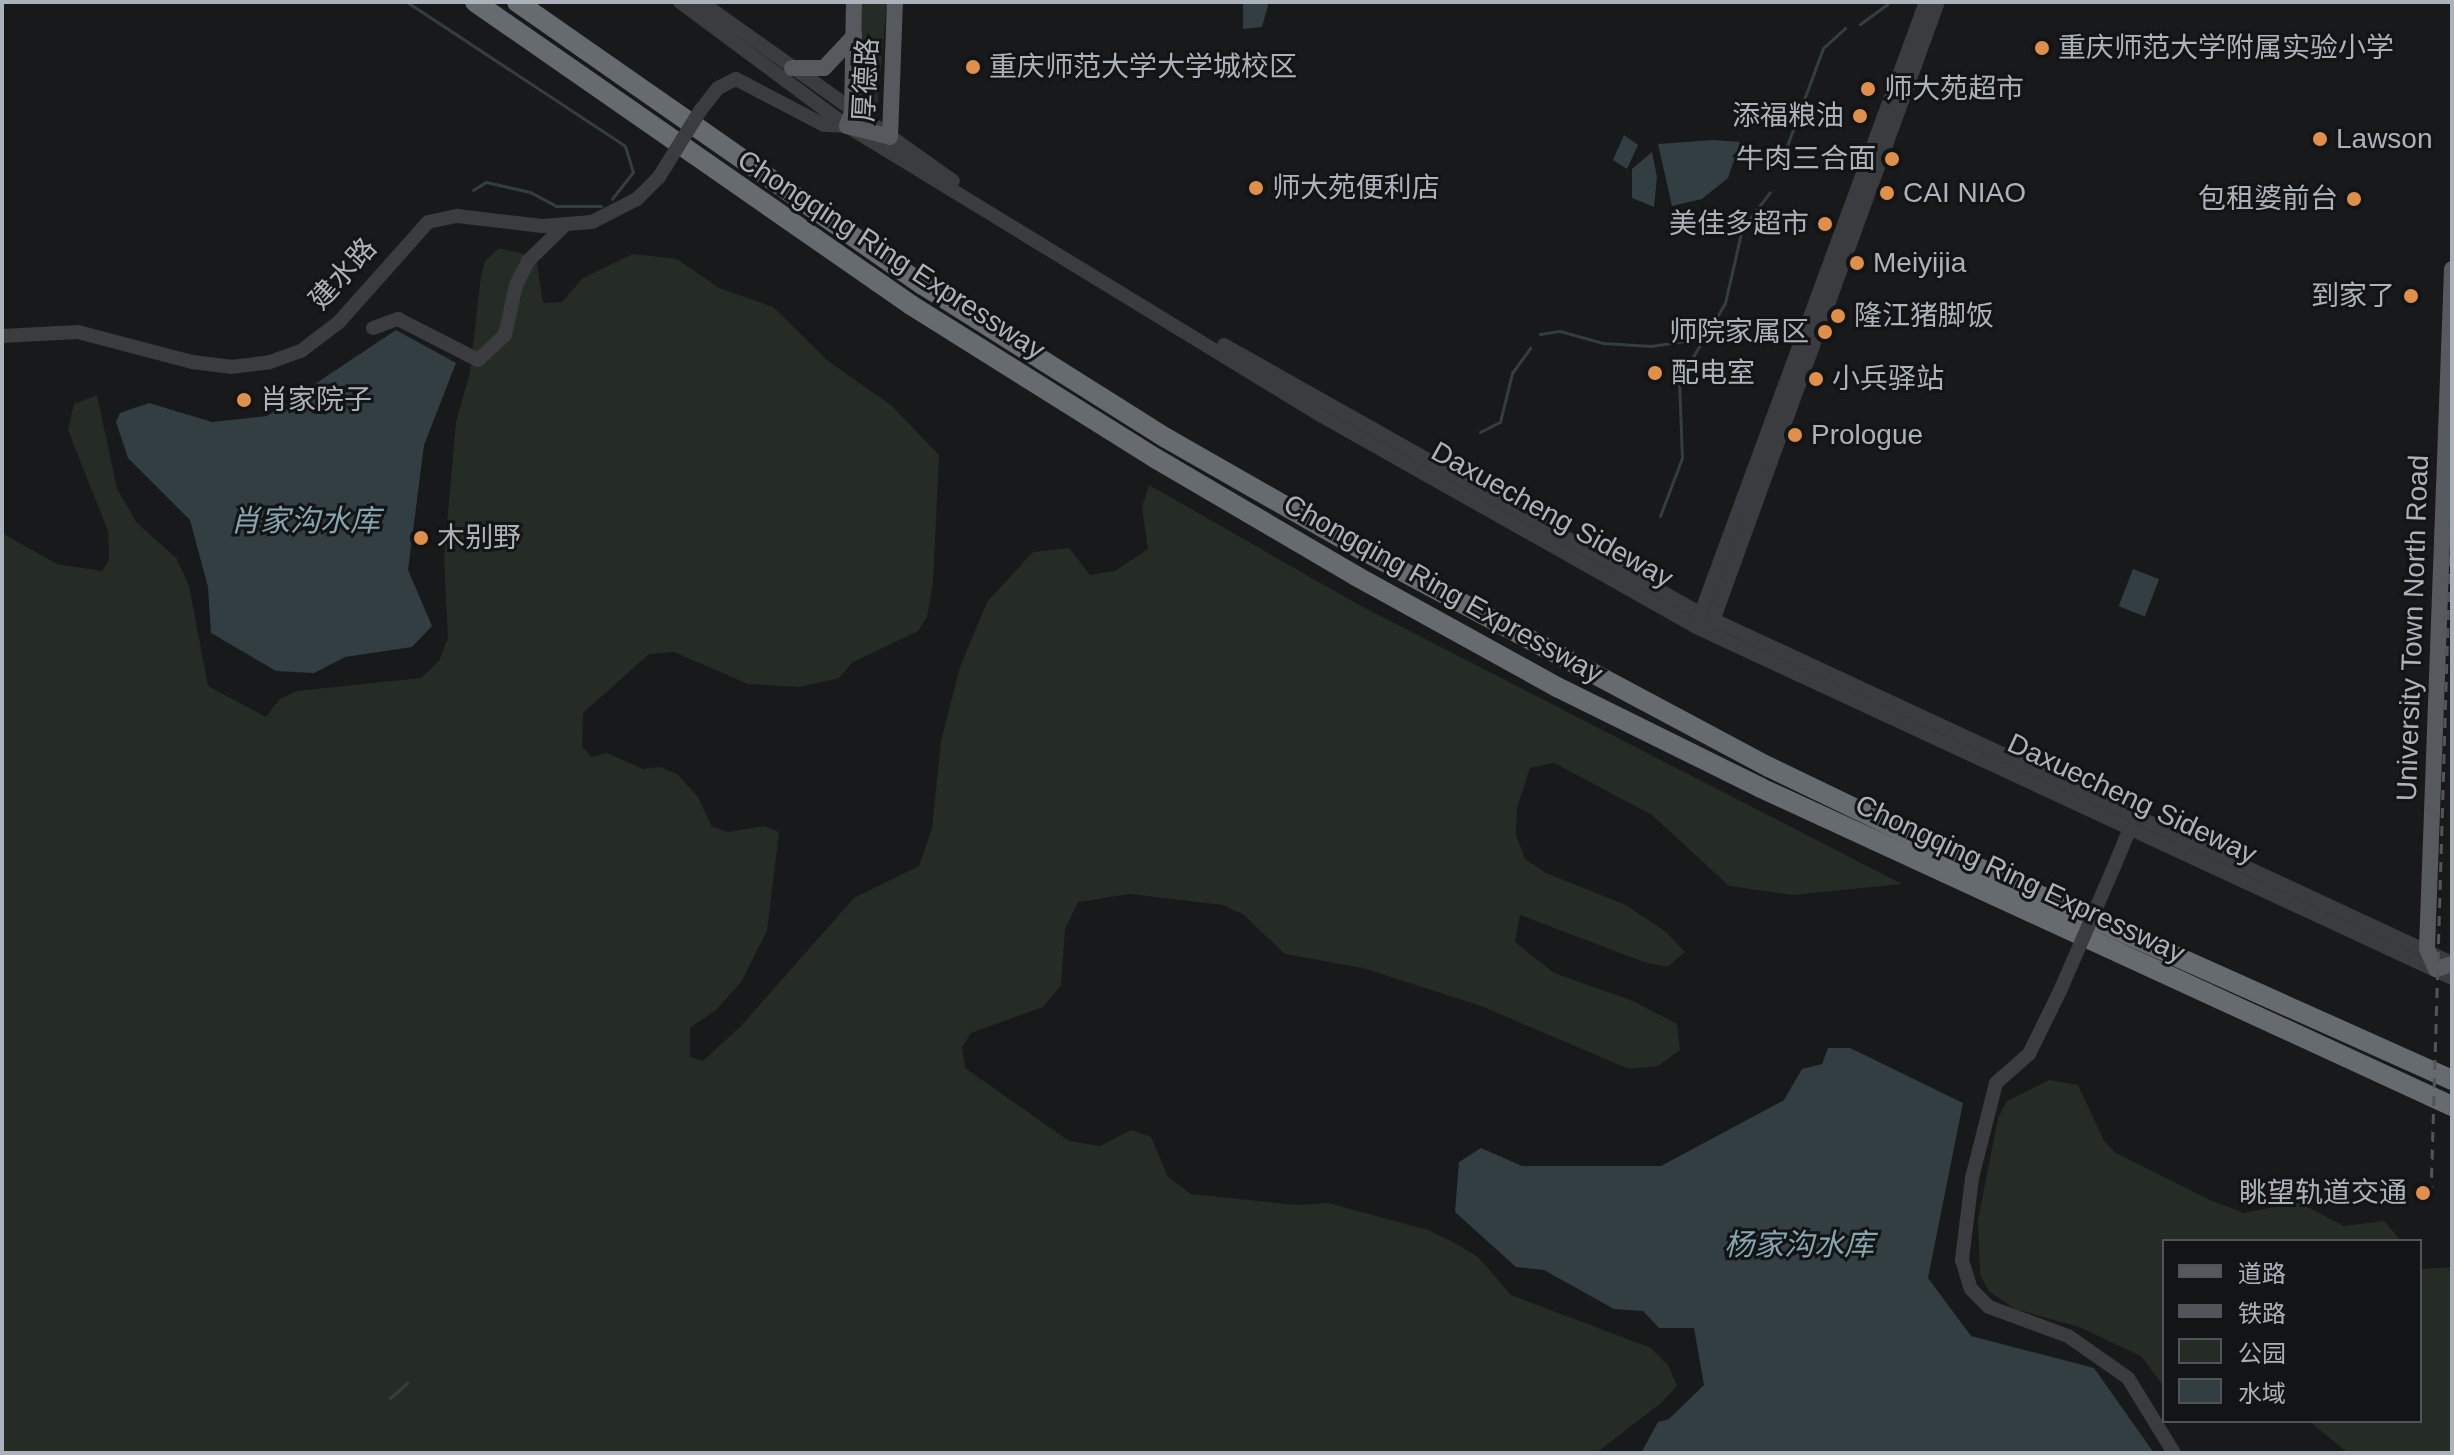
<!DOCTYPE html>
<html>
<head>
<meta charset="utf-8">
<style>
	body { margin:0 }
	#map { position:relative; width:2454px; height:1455px; overflow:hidden; background:#18191a; font-family:Arial,"Noto Sans SC",sans-serif }
	div>[style] { position:absolute }
	[style*='--x'] { left:calc(var(--x)*1px); top:calc(var(--y)*1px); width:calc(var(--w)*1px); rotate:calc(var(--a)*1deg) }
	.green>* { inset:0; background:#252c25 }
	.water>* { inset:0; background:#333e42; transform-origin:0 0 }
	.stream>* { height:3px; margin:-1.5px; padding:0 1.5px; transform-origin:1.5px; border-radius:1.5px; background:#333e42 }
	.minor>* { height:14px; margin:-7px; padding:0 7px; transform-origin:7px; border-radius:7px; background:#3a3c3f }
	.major>* { height:16px; margin:-8px; padding:0 8px; transform-origin:8px; border-radius:8px; background:#56595d }
	.highway>* { height:20px; margin:-10px; padding:0 10px; transform-origin:10px; border-radius:10px; background:#666b6f }
	.rail>* { height:3px; margin-top:-1.5px; transform-origin:0; background:repeating-linear-gradient(90deg,#515458 0 10px,transparent 0 18px) }
	.minor-bridge>* { height:14px; margin:-7px; padding:0 7px; transform-origin:7px; border-radius:7px; background:#3a3c3f }
	.dots>* { width:22px; height:22px; translate:-50% -50%; box-sizing:border-box; border:4px solid #131415; border-radius:50% }
	span { translate:-50% -50%; white-space:nowrap; text-align:center; line-height:1.15; -webkit-text-stroke:6px #131415; paint-order:stroke }
	.poi-label { font-size:28px; color:#acb2b9 }
	.left { translate:0 -50%; text-align:left }
	.right { translate:-100% -50%; text-align:right }
	.street-label { font-size:28px; color:#acb2b9 }
	.water-label { font-size:30px; color:#87a5b0; font-style:italic }
	.frame { position:absolute; inset:0; border:4px solid #acb2b9; pointer-events:none }
	.legend { position:absolute; left:2162px; top:1239px; width:260px; height:184px; box-sizing:border-box; background:#131415; border:2px solid #505357; margin:0; padding:10px 14px; list-style:none; font-size:24px; color:#acb2b9 }
	.legend li { display:flex; align-items:center; gap:16px; height:40px }
	.legend b { width:40px; border:2px solid #505357 }
</style>
</head>
<body>
<div id="map">
	<div class="green">
		<div style="clip-path:polygon(862px 2px,887px 2px,877px 111px,865px 109px,859px 98px)"></div>
		<div style="clip-path:polygon(499px 248px,536px 257px,543px 303px,562px 302px,583px 278px,633px 254px,677px 259px,719px 288px,773px 307px,828px 361px,892px 406px,939px 455px,933px 583px,927px 617px,918px 631px,853px 662px,839px 678px,799px 687px,748px 684px,674px 652px,649px 654px,583px 713px,582px 746px,591px 757px,607px 753px,643px 769px,660px 767px,677px 774px,698px 797px,712px 827px,729px 832px,764px 826px,779px 832px,767px 931px,741px 982px,716px 1010px,690px 1028px,690px 1057px,703px 1061px,740px 1027px,854px 898px,919px 866px,932px 828px,941px 741px,960px 667px,987px 602px,1033px 552px,1069px 548px,1090px 575px,1115px 571px,1148px 549px,1142px 508px,1149px 485px,1359px 605px,1902px 884px,1792px 895px,1729px 886px,1652px 815px,1554px 763px,1530px 768px,1517px 808px,1516px 835px,1525px 859px,1546px 873px,1626px 905px,1666px 932px,1685px 952px,1667px 967px,1644px 962px,1520px 915px,1515px 942px,1554px 973px,1633px 1001px,1677px 1024px,1680px 1050px,1658px 1066px,1629px 1069px,1481px 1006px,1363px 968px,1285px 954px,1244px 915px,1223px 905px,1130px 894px,1078px 902px,1065px 929px,1061px 985px,1043px 1007px,971px 1033px,962px 1047px,965px 1068px,1069px 1141px,1100px 1146px,1131px 1130px,1151px 1137px,1168px 1177px,1191px 1194px,1296px 1205px,1328px 1203px,1428px 1230px,1453px 1242px,1478px 1257px,1511px 1295px,1651px 1348px,1668px 1365px,1677px 1386px,1661px 1403px,1596px 1453px,2px 1453px,2px 533px,57px 564px,102px 571px,109px 560px,108px 531px,68px 430px,74px 404px,97px 395px,117px 489px,137px 523px,176px 558px,189px 586px,208px 686px,266px 717px,280px 699px,297px 691px,421px 678px,439px 661px,448px 638px,444px 558px,456px 422px,470px 372px,481px 276px,485px 261px)"></div>
		<div style="clip-path:polygon(2049px 1080px,2078px 1085px,2104px 1141px,2116px 1153px,2210px 1200px,2244px 1213px,2298px 1202px,2344px 1226px,2384px 1221px,2401px 1241px,2164px 1241px,2164px 1387px,2141px 1356px,2079px 1327px,2015px 1309px,1989px 1291px,1980px 1275px,1978px 1220px,1998px 1118px,2007px 1101px)"></div>
		<div style="clip-path:polygon(2452px 1267px,2452px 1453px,2348px 1453px,2309px 1421px,2420px 1421px,2420px 1269px)"></div>
	</div>
	<div class="water">
		<div style="clip-path:polygon(1243px 2px,1269px 2px,1262px 27px,1243px 29px)"></div>
		<div style="clip-path:polygon(1624px 135px,1638px 145px,1627px 169px,1613px 160px)"></div>
		<div style="clip-path:polygon(1713px 140px,1740px 142px,1728px 178px,1702px 199px,1672px 206px,1658px 144px)"></div>
		<div style="clip-path:polygon(1652px 152px,1657px 177px,1654px 207px,1632px 198px,1632px 169px)"></div>
		<div style="clip-path:polygon(396px 330px,456px 363px,424px 445px,408px 570px,432px 626px,412px 647px,345px 657px,314px 673px,276px 671px,211px 633px,208px 587px,190px 520px,128px 458px,116px 422px,120px 413px,149px 403px,212px 422px,267px 416px)"></div>
		<div style="left:2133px;top:569px;width:28px;height:40px;rotate:21deg"></div>
		<div style="clip-path:polygon(1828px 1048px,1850px 1048px,1963px 1103px,1928px 1278px,1971px 1336px,2094px 1368px,2154px 1453px,1641px 1453px,1658px 1422px,1669px 1419px,1704px 1385px,1694px 1328px,1659px 1328px,1643px 1311px,1614px 1309px,1544px 1270px,1516px 1267px,1455px 1212px,1459px 1162px,1481px 1148px,1522px 1166px,1661px 1166px,1784px 1100px,1802px 1069px,1822px 1064px)"></div>
	</div>
	<div class="stream">
		<div style="--x:407;--y:2;--w:261;--a:33.4"></div>
		<div style="--x:625;--y:146;--w:27;--a:73"></div>
		<div style="--x:633;--y:172;--w:34;--a:128"></div>
		<div style="--x:1860;--y:24;--w:34;--a:-36"></div>
		<div style="--x:1784;--y:154;--w:113;--a:-69.8"></div>
		<div style="--x:1823;--y:48;--w:30;--a:-42"></div>
		<div style="--x:473;--y:190;--w:15;--a:-32"></div>
		<div style="--x:486;--y:182;--w:45;--a:12.8"></div>
		<div style="--x:530;--y:192;--w:30;--a:28"></div>
		<div style="--x:556;--y:206;--w:45;--a:0"></div>
		<div style="--x:1540;--y:334;--w:20;--a:-9"></div>
		<div style="--x:1560;--y:331;--w:45;--a:15.6"></div>
		<div style="--x:1603;--y:343;--w:48;--a:3.6"></div>
		<div style="--x:1651;--y:346;--w:54;--a:-8.6"></div>
		<div style="--x:1480;--y:432;--w:22;--a:-27"></div>
		<div style="--x:1500;--y:422;--w:50;--a:-76.2"></div>
		<div style="--x:1512;--y:373;--w:31;--a:-54"></div>
		<div style="--x:1660;--y:516;--w:62;--a:-69.2"></div>
		<div style="--x:1682;--y:458;--w:78;--a:-92.2"></div>
		<div style="--x:1679;--y:380;--w:90;--a:-59.1"></div>
		<div style="--x:1725;--y:303;--w:76;--a:-77.1"></div>
		<div style="--x:1742;--y:229;--w:46;--a:-52.9"></div>
		<div style="--x:390;--y:1398;--w:23;--a:-41"></div>
	</div>
	<div class="minor">
		<div style="--x:680;--y:2;--w:208;--a:36.6"></div>
		<div style="--x:847;--y:126;--w:557;--a:31.41"></div>
		<div style="--x:1322;--y:416;--w:429;--a:29.4"></div>
		<div style="--x:1696;--y:627;--w:834;--a:24.9"></div>
		<div style="--x:701;--y:2;--w:309;--a:35.4"></div>
		<div style="--x:700;--y:111;--w:29;--a:-52"></div>
		<div style="--x:718;--y:88;--w:20;--a:-27"></div>
		<div style="--x:736;--y:79;--w:99;--a:27.6"></div>
		<div style="--x:824;--y:125;--w:23;--a:2"></div>
		<div style="--x:373;--y:328;--w:27;--a:-20"></div>
		<div style="--x:398;--y:319;--w:90;--a:27.1"></div>
		<div style="--x:478;--y:360;--w:37;--a:-43"></div>
		<div style="--x:505;--y:335;--w:51;--a:-77.6"></div>
		<div style="--x:516;--y:285;--w:27;--a:-63"></div>
		<div style="--x:528;--y:261;--w:52;--a:-44.2"></div>
		<div style="--x:2;--y:336;--w:76;--a:-3"></div>
		<div style="--x:78;--y:332;--w:118;--a:14.7"></div>
		<div style="--x:192;--y:362;--w:39;--a:7"></div>
		<div style="--x:231;--y:367;--w:39;--a:-7"></div>
		<div style="--x:270;--y:362;--w:33;--a:-20"></div>
		<div style="--x:301;--y:351;--w:48;--a:-37.3"></div>
		<div style="--x:339;--y:322;--w:134;--a:-48.3"></div>
		<div style="--x:428;--y:222;--w:30;--a:-12"></div>
		<div style="--x:457;--y:216;--w:86;--a:6.7"></div>
		<div style="--x:542;--y:226;--w:50;--a:-4.6"></div>
		<div style="--x:592;--y:222;--w:51;--a:-27.1"></div>
		<div style="--x:637;--y:199;--w:31;--a:-45"></div>
		<div style="--x:1224;--y:345;--w:548;--a:29.42"></div>
		<div style="--x:1701;--y:614;--w:828;--a:24.92"></div>
		<div style="--x:1698;--y:621;--w:660;--a:-69.78"></div>
		<div style="--x:1710;--y:629;--w:667;--a:-70.02"></div>
		<div style="--x:2116;--y:862;--w:44;--a:-67.5"></div>
		<div style="--x:2060;--y:991;--w:70;--a:116.2"></div>
		<div style="--x:2029;--y:1054;--w:44;--a:138.7"></div>
		<div style="--x:1996;--y:1083;--w:98;--a:104.2"></div>
		<div style="--x:1972;--y:1178;--w:83;--a:97"></div>
		<div style="--x:1962;--y:1260;--w:30;--a:73"></div>
		<div style="--x:1971;--y:1289;--w:25;--a:45"></div>
		<div style="--x:1989;--y:1307;--w:84;--a:20.2"></div>
		<div style="--x:2068;--y:1336;--w:73;--a:35"></div>
		<div style="--x:2128;--y:1378;--w:88;--a:58.5"></div>
	</div>
	<div class="major">
		<div style="--x:854;--y:2;--w:110;--a:91"></div>
		<div style="--x:852;--y:112;--w:15;--a:110"></div>
		<div style="--x:847;--y:126;--w:44;--a:14.3"></div>
		<div style="--x:890;--y:137;--w:135;--a:-87.9"></div>
		<div style="--x:792;--y:68;--w:32;--a:0"></div>
		<div style="--x:824;--y:68;--w:44;--a:-46.8"></div>
		<div style="--x:2452;--y:269;--w:680;--a:92.11"></div>
		<div style="--x:2427;--y:949;--w:22;--a:66"></div>
		<div style="--x:2436;--y:969;--w:17;--a:-17"></div>
	</div>
	<div class="highway">
		<div style="--x:475;--y:2;--w:531;--a:34.8"></div>
		<div style="--x:911;--y:305;--w:288;--a:32.1"></div>
		<div style="--x:1155;--y:458;--w:233;--a:30.4"></div>
		<div style="--x:1356;--y:576;--w:230;--a:28.9"></div>
		<div style="--x:1557;--y:687;--w:228;--a:26.3"></div>
		<div style="--x:1761;--y:788;--w:761;--a:24.71"></div>
		<div style="--x:517;--y:2;--w:495;--a:34.9"></div>
		<div style="--x:923;--y:285;--w:287;--a:32.2"></div>
		<div style="--x:1166;--y:438;--w:230;--a:29.7"></div>
		<div style="--x:1366;--y:552;--w:457;--a:28.1"></div>
		<div style="--x:1769;--y:767;--w:235;--a:25.7"></div>
		<div style="--x:1981;--y:869;--w:516;--a:24.13"></div>
	</div>
	<div class="rail">
		<div style="--x:2431;--y:1195;--w:706;--a:-88.3"></div>
	</div>
	<div class="minor-bridge">
		<div style="--x:659;--y:177;--w:78;--a:-58.2"></div>
		<div style="--x:2060;--y:991;--w:141;--a:-66.5"></div>
	</div>
	<div class="dots">
		<div style="left:2042px;top:48px;background:#e08f4b"></div>
		<div style="left:973px;top:67px;background:#e08f4b"></div>
		<div style="left:1868px;top:89px;background:#e08f4b"></div>
		<div style="left:1860px;top:116px;background:#e08f4b"></div>
		<div style="left:2320px;top:139px;background:#e08f4b"></div>
		<div style="left:1892px;top:159px;background:#e08f4b"></div>
		<div style="left:1256px;top:188px;background:#e08f4b"></div>
		<div style="left:1887px;top:193px;background:#e08f4b"></div>
		<div style="left:2354px;top:199px;background:#e08f4b"></div>
		<div style="left:1825px;top:224px;background:#e08f4b"></div>
		<div style="left:1857px;top:263px;background:#e08f4b"></div>
		<div style="left:2411px;top:296px;background:#e08f4b"></div>
		<div style="left:1838px;top:316px;background:#e08f4b"></div>
		<div style="left:1825px;top:332px;background:#e08f4b"></div>
		<div style="left:1655px;top:373px;background:#e08f4b"></div>
		<div style="left:1816px;top:379px;background:#e08f4b"></div>
		<div style="left:244px;top:400px;background:#e08f4b"></div>
		<div style="left:1795px;top:435px;background:#e08f4b"></div>
		<div style="left:421px;top:538px;background:#e08f4b"></div>
		<div style="left:2423px;top:1193px;background:#e08f4b"></div>
	</div>
	<div class="poi-label">
		<span class="left" style="left:2058px;top:48px">重庆师范大学附属实验小学</span>
		<span class="left" style="left:989px;top:67px">重庆师范大学大学城校区</span>
		<span class="left" style="left:1884px;top:89px">师大苑超市</span>
		<span class="right" style="left:1844px;top:116px">添福粮油</span>
		<span class="left" style="left:2336px;top:139px">Lawson</span>
		<span class="right" style="left:1876px;top:159px">牛肉三合面</span>
		<span class="left" style="left:1272px;top:188px">师大苑便利店</span>
		<span class="left" style="left:1903px;top:193px">CAI NIAO</span>
		<span class="right" style="left:2338px;top:199px">包租婆前台</span>
		<span class="right" style="left:1809px;top:224px">美佳多超市</span>
		<span class="left" style="left:1873px;top:263px">Meiyijia</span>
		<span class="right" style="left:2395px;top:296px">到家了</span>
		<span class="left" style="left:1854px;top:316px">隆江猪脚饭</span>
		<span class="right" style="left:1809px;top:332px">师院家属区</span>
		<span class="left" style="left:1671px;top:373px">配电室</span>
		<span class="left" style="left:1832px;top:379px">小兵驿站</span>
		<span class="left" style="left:260px;top:400px">肖家院子</span>
		<span class="left" style="left:1811px;top:435px">Prologue</span>
		<span class="left" style="left:437px;top:538px">木别野</span>
		<span class="right" style="left:2407px;top:1193px">眺望轨道交通</span>
	</div>
	<div class="street-label">
		<span style="left:866px;top:80px;rotate:-87deg">厚德路</span>
		<span style="left:891px;top:255px;rotate:33deg">Chongqing Ring Expressway</span>
		<span style="left:343px;top:274px;rotate:-48deg">建水路</span>
		<span style="left:1552px;top:515px;rotate:29deg">Daxuecheng Sideway</span>
		<span style="left:1443px;top:589px;rotate:29deg">Chongqing Ring Expressway</span>
		<span style="left:2413px;top:628px;rotate:-88deg">University Town North Road</span>
		<span style="left:2132px;top:799px;rotate:25deg">Daxuecheng Sideway</span>
		<span style="left:2020px;top:879px;rotate:25deg">Chongqing Ring Expressway</span>
	</div>
	<div class="water-label">
		<span style="left:305px;top:521px">肖家沟水库</span>
		<span style="left:1799px;top:1245px">杨家沟水库</span>
	</div>
	<div class="frame"></div>
	<ul class="legend">
	<li><b style="height:10px;background:#56595d"></b>道路</li>
	<li><b style="height:10px;background:#515458"></b>铁路</li>
	<li><b style="height:22px;background:#252c25"></b>公园</li>
	<li><b style="height:22px;background:#333e42"></b>水域</li>
	</ul>
</div>
</body>
</html>
